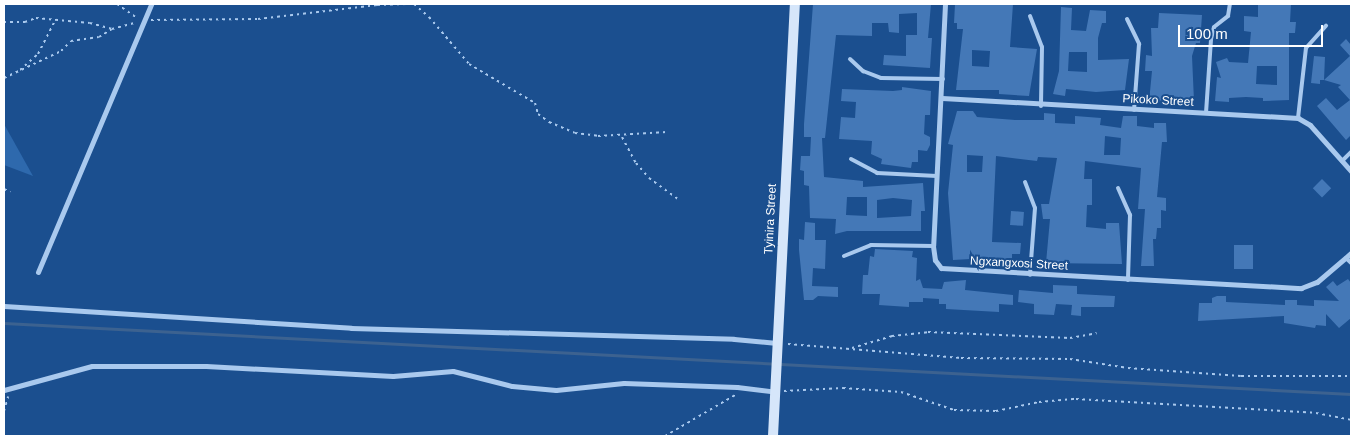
<!DOCTYPE html>
<html>
<head>
<meta charset="utf-8">
<style>
	body { margin:0 }
	#map { position:relative; width:1355px; height:440px; overflow:hidden; background:#1b4f8f; font-family:Arial,sans-serif }
	div>[style] { position:absolute }
	[style*='--x'] { left:calc(var(--x)*1px); top:calc(var(--y)*1px); width:calc(var(--w)*1px); rotate:calc(var(--a)*1deg) }
	.green>* { inset:0; background:#2e69ad }
	.stream>* { height:3px; margin:-1.5px; padding:0 1.5px; transform-origin:1.5px; border-radius:1.5px; background:#3c6290 }
	.building>* { inset:0; background:#4478b7; transform-origin:0 0 }
	.path>* { height:2px; margin-top:-1px; transform-origin:0; background:repeating-linear-gradient(90deg,#a9c9ee 0 2.5px,transparent 0 6.5px) }
	.lane>* { height:4px; margin:-2px; padding:0 2px; transform-origin:2px; border-radius:2px; background:#a9c9ee }
	.street>* { height:5px; margin:-2.5px; padding:0 2.5px; transform-origin:2.5px; border-radius:2.5px; background:#a9c9ee }
	.secondary>* { height:10px; margin:-5px; padding:0 5px; transform-origin:5px; border-radius:5px; background:#d6e6fa }
	span { translate:-50% -50%; white-space:nowrap; text-align:center; line-height:1.15; -webkit-text-stroke:4px #1b4f8f; paint-order:stroke }
	.street-label { font-size:12px; color:#fff }
	.frame { position:absolute; inset:0; border:5px solid #fff; pointer-events:none }
	.scale { position:absolute; left:1178px; top:25px; width:145px; height:22px; box-sizing:border-box; border:2px solid #fff; border-top:0; padding-left:6px; font-size:15px; line-height:18px; white-space:nowrap; color:#fff; -webkit-text-stroke:4px #1b4f8f; paint-order:stroke }
</style>
</head>
<body>
<div id="map">
	<div class="green">
		<div style="clip-path:polygon(4px 124px,33px 176px,4px 165px)"></div>
	</div>
	<div class="stream">
		<div style="--x:4;--y:323;--w:1349;--a:3.02"></div>
	</div>
	<div class="building">
		<div style="clip-path:polygon(evenodd,813px 4px,931px 4px,928px 38px,932px 38px,930px 68px,883px 65px,884px 55px,906px 56px,906px 35px,917px 35px,917px 13px,899px 14px,899px 33px,889px 32px,888px 23px,872px 23px,872px 36px,836px 35px,825px 138px,822px 138px,824px 177px,863px 181px,863px 187px,923px 183px,925px 211px,921px 211px,921px 231px,847px 231px,835px 234px,836px 219px,810px 218px,809px 186px,804px 185px,804px 171px,800px 170px,801px 156px,810px 156px,811px 137px,804px 137px,804px 124px,813px 4px,847px 197px,867px 197px,867px 216px,846px 215px,847px 197px,813px 4px,893px 198px,912px 200px,911px 216px,877px 218px,877px 200px,893px 198px)"></div>
		<div style="clip-path:polygon(evenodd,955px 4px,1013px 4px,1010px 47px,1037px 49px,1029px 96px,999px 94px,999px 90px,956px 90px,963px 29px,957px 29px,957px 23px,954px 23px,955px 4px,972px 50px,990px 51px,989px 67px,972px 66px,972px 50px)"></div>
		<div style="clip-path:polygon(evenodd,1258px 4px,1291px 4px,1290px 22px,1296px 22px,1295px 33px,1289px 33px,1289px 100px,1263px 101px,1263px 98px,1246px 97px,1229px 98px,1229px 102px,1215px 101px,1217px 77px,1221px 78px,1216px 62px,1227px 58px,1229px 62px,1248px 63px,1251px 32px,1244px 31px,1244px 16px,1258px 17px,1258px 4px,1257px 66px,1277px 66px,1277px 85px,1256px 84px,1257px 66px)"></div>
		<div style="clip-path:polygon(evenodd,1061px 7px,1072px 8px,1071px 30px,1086px 31px,1090px 10px,1106px 11px,1106px 23px,1102px 23px,1098px 38px,1098px 60px,1129px 59px,1125px 90px,1096px 92px,1066px 89px,1065px 96px,1053px 94px,1059px 71px,1061px 7px,1069px 52px,1087px 52px,1087px 72px,1068px 71px,1069px 52px)"></div>
		<div style="clip-path:polygon(1159px 13px,1202px 15px,1200px 43px,1196px 43px,1192px 56px,1194px 101px,1149px 102px,1152px 71px,1145px 71px,1146px 55px,1152px 56px,1151px 28px,1158px 28px)"></div>
		<div style="clip-path:polygon(1346px 39px,1351px 45px,1351px 135px,1346px 140px,1317px 106px,1326px 98px,1337px 110px,1350px 100px,1338px 87px,1341px 85px,1324px 80px,1350px 56px,1340px 45px)"></div>
		<div style="clip-path:polygon(1314px 56px,1325px 57px,1324px 80px,1320px 80px,1320px 84px,1311px 83px)"></div>
		<div style="clip-path:polygon(902px 87px,931px 91px,930px 115px,925px 115px,924px 134px,930px 137px,930px 145px,927px 151px,918px 150px,918px 162px,912px 162px,911px 168px,881px 164px,882px 159px,871px 154px,872px 141px,839px 139px,841px 117px,855px 118px,856px 102px,841px 101px,842px 89px,893px 91px,902px 90px)"></div>
		<div style="clip-path:polygon(evenodd,957px 111px,973px 111px,977px 117px,1015px 120px,1044px 120px,1044px 113px,1055px 114px,1055px 123px,1075px 124px,1075px 116px,1101px 118px,1100px 125px,1121px 128px,1123px 116px,1137px 116px,1137px 126px,1154px 128px,1154px 123px,1166px 123px,1167px 142px,1162px 142px,1157px 197px,1166px 198px,1166px 211px,1161px 210px,1161px 228px,1157px 228px,1156px 239px,1153px 239px,1154px 266px,1141px 266px,1145px 209px,1138px 209px,1141px 168px,1085px 161px,1084px 179px,1092px 179px,1092px 205px,1087px 205px,1086px 227px,1106px 229px,1106px 223px,1119px 223px,1122px 264px,1046px 263px,1050px 219px,1043px 219px,1041px 204px,1049px 204px,1057px 158px,1038px 157px,1037px 161px,996px 156px,992px 242px,1021px 243px,1020px 254px,1012px 254px,1012px 264px,988px 264px,988px 258px,953px 260px,948px 193px,953px 145px,948px 144px,957px 111px,1105px 136px,1121px 138px,1120px 155px,1104px 155px,1105px 136px,957px 111px,967px 155px,983px 156px,982px 172px,967px 172px,967px 155px)"></div>
		<div style="left:1322px;top:179px;width:13px;height:13px;rotate:45deg"></div>
		<div style="left:1011px;top:211px;width:13px;height:14px;rotate:4deg"></div>
		<div style="clip-path:polygon(805px 222px,815px 223px,815px 240px,826px 240px,825px 269px,813px 268px,812px 286px,838px 287px,838px 297px,818px 296px,813px 300px,804px 300px,799px 250px,799px 239px,804px 240px)"></div>
		<div style="left:1234px;top:245px;width:19px;height:24px"></div>
		<div style="clip-path:polygon(875px 249px,913px 251px,912px 257px,917px 258px,916px 281px,920px 279px,923px 288px,942px 289px,944px 282px,966px 280px,965px 290px,1013px 295px,1013px 305px,999px 304px,999px 312px,946px 309px,946px 304px,939px 304px,939px 299px,923px 298px,923px 302px,909px 302px,909px 307px,879px 305px,880px 294px,862px 294px,863px 275px,868px 275px,870px 256px,874px 257px)"></div>
		<div style="clip-path:polygon(1348px 279px,1351px 283px,1351px 318px,1339px 328px,1326px 314px,1326px 326px,1316px 325px,1315px 328px,1284px 323px,1284px 316px,1198px 321px,1199px 303px,1212px 303px,1212px 298px,1217px 296px,1226px 296px,1226px 302px,1266px 304px,1285px 305px,1285px 300px,1297px 300px,1297px 305px,1314px 306px,1314px 300px,1339px 301px,1326px 287px,1333px 281px,1337px 286px)"></div>
		<div style="clip-path:polygon(1053px 285px,1077px 286px,1077px 294px,1115px 296px,1114px 307px,1081px 307px,1081px 316px,1071px 315px,1072px 305px,1056px 304px,1054px 315px,1034px 314px,1034px 304px,1018px 302px,1019px 290px,1053px 293px)"></div>
	</div>
	<div class="path">
		<div style="--x:117;--y:4;--w:24;--a:35"></div>
		<div style="--x:414;--y:4;--w:20;--a:41"></div>
		<div style="--x:429;--y:17;--w:62;--a:49.6"></div>
		<div style="--x:469;--y:64;--w:77;--a:30.6"></div>
		<div style="--x:535;--y:103;--w:11;--a:75"></div>
		<div style="--x:538;--y:114;--w:14;--a:36"></div>
		<div style="--x:549;--y:122;--w:28;--a:23"></div>
		<div style="--x:575;--y:133;--w:23;--a:7"></div>
		<div style="--x:598;--y:136;--w:69;--a:-3.3"></div>
		<div style="--x:151;--y:20;--w:107;--a:-0.5"></div>
		<div style="--x:258;--y:19;--w:120;--a:-6.7"></div>
		<div style="--x:377;--y:5;--w:37;--a:-2"></div>
		<div style="--x:4;--y:22;--w:21;--a:0"></div>
		<div style="--x:25;--y:22;--w:12;--a:-20"></div>
		<div style="--x:36;--y:18;--w:54;--a:5.3"></div>
		<div style="--x:90;--y:23;--w:23;--a:15"></div>
		<div style="--x:20;--y:70;--w:24;--a:-42"></div>
		<div style="--x:38;--y:54;--w:38;--a:-63"></div>
		<div style="--x:4;--y:78;--w:63;--a:-25.3"></div>
		<div style="--x:61;--y:51;--w:14;--a:-45"></div>
		<div style="--x:71;--y:41;--w:28;--a:-8"></div>
		<div style="--x:99;--y:37;--w:15;--a:-32"></div>
		<div style="--x:112;--y:29;--w:23;--a:-15"></div>
		<div style="--x:622;--y:137;--w:30;--a:62"></div>
		<div style="--x:636;--y:163;--w:20;--a:49"></div>
		<div style="--x:649;--y:178;--w:37;--a:36"></div>
		<div style="--x:4;--y:189;--w:7;--a:27"></div>
		<div style="--x:788;--y:344;--w:174;--a:4.6"></div>
		<div style="--x:961;--y:358;--w:109;--a:0.5"></div>
		<div style="--x:1070;--y:359;--w:59;--a:8.8"></div>
		<div style="--x:1128;--y:368;--w:113;--a:4"></div>
		<div style="--x:1241;--y:376;--w:110;--a:0"></div>
		<div style="--x:852;--y:348;--w:42;--a:-16.7"></div>
		<div style="--x:892;--y:336;--w:36;--a:-6"></div>
		<div style="--x:928;--y:332;--w:142;--a:2.4"></div>
		<div style="--x:1070;--y:338;--w:27;--a:-10"></div>
		<div style="--x:784;--y:391;--w:59;--a:-2.9"></div>
		<div style="--x:843;--y:388;--w:58;--a:3.9"></div>
		<div style="--x:901;--y:392;--w:56;--a:18.8"></div>
		<div style="--x:954;--y:410;--w:42;--a:1.4"></div>
		<div style="--x:996;--y:411;--w:44;--a:-11.8"></div>
		<div style="--x:1039;--y:402;--w:37;--a:-5"></div>
		<div style="--x:1076;--y:399;--w:240;--a:3.3"></div>
		<div style="--x:1316;--y:413;--w:36;--a:11"></div>
		<div style="--x:4;--y:411;--w:15;--a:-74"></div>
		<div style="--x:665;--y:436;--w:83;--a:-30.3"></div>
	</div>
	<div class="lane">
		<div style="--x:1030;--y:16;--w:33;--a:69"></div>
		<div style="--x:1042;--y:47;--w:59;--a:91"></div>
		<div style="--x:1127;--y:19;--w:28;--a:64"></div>
		<div style="--x:1139;--y:44;--w:66;--a:94.3"></div>
		<div style="--x:850;--y:59;--w:18;--a:43"></div>
		<div style="--x:863;--y:71;--w:19;--a:21"></div>
		<div style="--x:881;--y:78;--w:62;--a:0.9"></div>
		<div style="--x:1206;--y:113;--w:74;--a:-86.1"></div>
		<div style="--x:1211;--y:39;--w:12;--a:-76"></div>
		<div style="--x:1214;--y:27;--w:18;--a:-38"></div>
		<div style="--x:1228;--y:16;--w:12;--a:-81"></div>
		<div style="--x:1298;--y:118;--w:70;--a:-83.5"></div>
		<div style="--x:1306;--y:48;--w:30;--a:-48"></div>
		<div style="--x:851;--y:159;--w:30;--a:28"></div>
		<div style="--x:877;--y:173;--w:60;--a:2.9"></div>
		<div style="--x:1342;--y:161;--w:13;--a:-45"></div>
		<div style="--x:1025;--y:182;--w:28;--a:69"></div>
		<div style="--x:1035;--y:208;--w:67;--a:94.3"></div>
		<div style="--x:1118;--y:188;--w:30;--a:66"></div>
		<div style="--x:1130;--y:215;--w:65;--a:91.8"></div>
		<div style="--x:844;--y:256;--w:29;--a:-22"></div>
		<div style="--x:871;--y:245;--w:62;--a:0.9"></div>
		<div style="--x:1346;--y:258;--w:7;--a:45"></div>
	</div>
	<div class="street">
		<div style="--x:945;--y:4;--w:242;--a:92.8"></div>
		<div style="--x:933;--y:246;--w:14;--a:82"></div>
		<div style="--x:935;--y:260;--w:10;--a:53"></div>
		<div style="--x:941;--y:268;--w:361;--a:3.2"></div>
		<div style="--x:1301;--y:288;--w:17;--a:-21"></div>
		<div style="--x:1317;--y:282;--w:45;--a:-40.5"></div>
		<div style="--x:942;--y:98;--w:357;--a:3.2"></div>
		<div style="--x:1298;--y:118;--w:14;--a:30"></div>
		<div style="--x:1310;--y:125;--w:62;--a:48.3"></div>
		<div style="--x:38;--y:272;--w:291;--a:-67.1"></div>
		<div style="--x:4;--y:306;--w:348;--a:3.6"></div>
		<div style="--x:351;--y:328;--w:383;--a:1.6"></div>
		<div style="--x:734;--y:339;--w:43;--a:5.3"></div>
		<div style="--x:4;--y:390;--w:91;--a:-15.3"></div>
		<div style="--x:92;--y:366;--w:114;--a:0"></div>
		<div style="--x:206;--y:366;--w:187;--a:3.1"></div>
		<div style="--x:393;--y:376;--w:60;--a:-4.8"></div>
		<div style="--x:453;--y:371;--w:61;--a:14.3"></div>
		<div style="--x:512;--y:386;--w:44;--a:5.2"></div>
		<div style="--x:556;--y:390;--w:68;--a:-5.9"></div>
		<div style="--x:624;--y:383;--w:113;--a:2"></div>
		<div style="--x:737;--y:387;--w:38;--a:7"></div>
	</div>
	<div class="secondary">
		<div style="--x:773;--y:436;--w:433;--a:-87.1"></div>
	</div>
	<div class="street-label">
		<span style="left:1158px;top:101px;rotate:3deg">Pikoko Street</span>
		<span style="left:771px;top:219px;rotate:-87deg">Tyinira Street</span>
		<span style="left:1019px;top:264px;rotate:3deg">Ngxangxosi Street</span>
	</div>
	<div class="frame"></div>
	<div class="scale">100 m</div>
</div>
</body>
</html>
